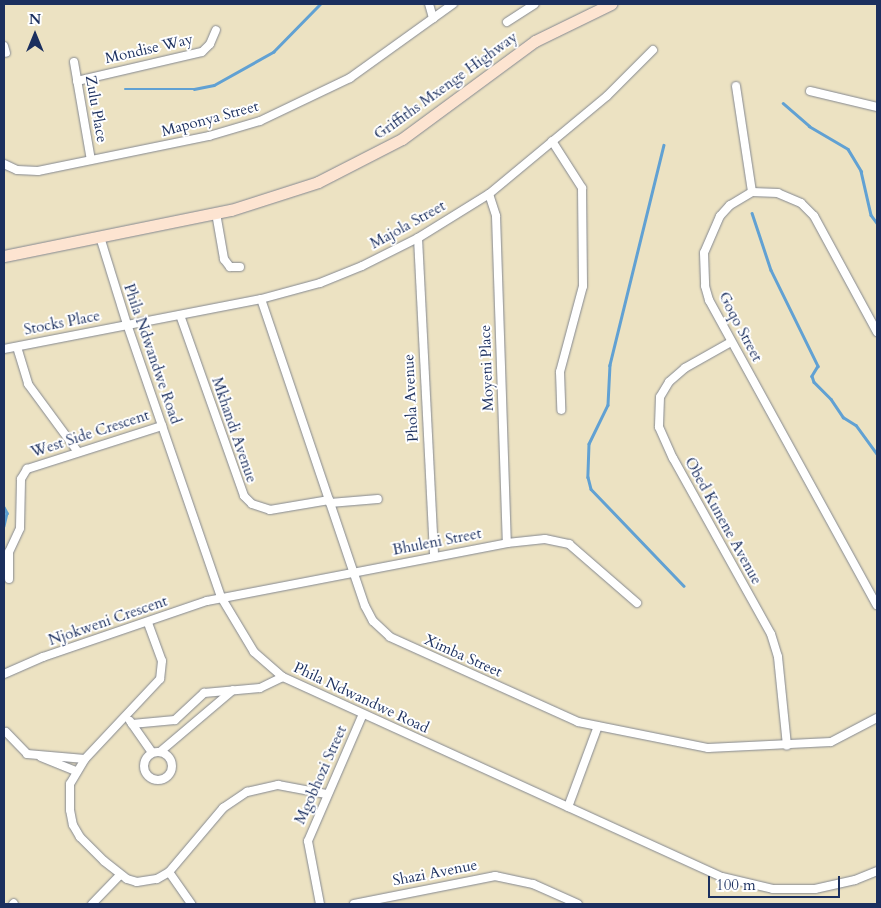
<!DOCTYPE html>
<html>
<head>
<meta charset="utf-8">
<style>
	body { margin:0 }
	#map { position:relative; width:881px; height:908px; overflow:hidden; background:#ece2c2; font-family:Cardo,serif }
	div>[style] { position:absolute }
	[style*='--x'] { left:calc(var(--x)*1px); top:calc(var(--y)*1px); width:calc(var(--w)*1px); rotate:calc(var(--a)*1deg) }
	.stream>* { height:2.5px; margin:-1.25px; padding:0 1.25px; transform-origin:1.25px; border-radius:1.25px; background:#61a1d3 }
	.roads { filter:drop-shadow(0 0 1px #848890) drop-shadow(0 0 1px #848890) }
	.street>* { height:8px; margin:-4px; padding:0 4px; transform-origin:4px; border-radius:4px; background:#fff }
	.street>.ring { margin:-4px; padding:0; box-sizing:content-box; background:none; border:8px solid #fff; border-radius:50% }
	.secondary>* { height:11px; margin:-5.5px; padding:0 5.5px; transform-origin:5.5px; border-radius:5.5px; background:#fde4d1 }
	span { translate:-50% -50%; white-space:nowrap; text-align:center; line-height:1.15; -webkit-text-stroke:4px #fff; paint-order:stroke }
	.street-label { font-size:15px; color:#1b2f5e }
	.frame { position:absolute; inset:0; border:5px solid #1b2f5e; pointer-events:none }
	.north { position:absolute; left:10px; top:10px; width:50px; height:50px; -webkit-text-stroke:4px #fff; paint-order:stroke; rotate:0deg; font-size:14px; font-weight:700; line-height:20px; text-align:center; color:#1b2f5e }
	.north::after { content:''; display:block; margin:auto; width:18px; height:22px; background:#1b2f5e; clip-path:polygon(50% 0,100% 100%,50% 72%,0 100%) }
	.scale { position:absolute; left:708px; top:876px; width:132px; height:22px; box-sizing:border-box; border:2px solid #1b2f5e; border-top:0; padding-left:6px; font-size:15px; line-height:18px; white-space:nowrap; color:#1b2f5e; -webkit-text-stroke:4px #fff; paint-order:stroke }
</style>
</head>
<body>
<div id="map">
	<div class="stream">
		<div style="--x:125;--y:89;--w:69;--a:0"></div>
		<div style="--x:194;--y:89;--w:20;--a:-11"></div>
		<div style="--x:214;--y:85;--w:68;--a:-29.2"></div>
		<div style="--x:273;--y:52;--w:67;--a:-45.6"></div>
		<div style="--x:783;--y:103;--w:35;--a:41"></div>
		<div style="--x:809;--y:126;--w:45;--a:30.5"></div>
		<div style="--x:848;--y:149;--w:26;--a:59"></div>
		<div style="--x:861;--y:171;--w:45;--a:77.2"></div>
		<div style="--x:871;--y:215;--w:10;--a:53"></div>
		<div style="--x:664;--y:145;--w:227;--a:103.8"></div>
		<div style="--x:610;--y:365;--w:40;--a:92.9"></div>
		<div style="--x:608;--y:405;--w:43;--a:116"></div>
		<div style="--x:589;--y:444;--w:33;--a:92"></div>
		<div style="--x:588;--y:477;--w:12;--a:76"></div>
		<div style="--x:591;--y:489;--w:134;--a:46.2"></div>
		<div style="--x:752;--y:213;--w:60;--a:71.6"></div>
		<div style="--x:771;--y:270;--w:107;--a:63.9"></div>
		<div style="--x:818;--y:366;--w:12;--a:121"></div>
		<div style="--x:812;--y:376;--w:6;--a:72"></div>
		<div style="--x:814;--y:382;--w:24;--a:45"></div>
		<div style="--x:831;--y:399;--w:22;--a:56"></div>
		<div style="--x:843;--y:417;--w:15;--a:32"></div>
		<div style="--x:856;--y:425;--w:36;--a:54"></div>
		<div style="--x:4;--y:507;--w:7;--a:63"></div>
		<div style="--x:7;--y:513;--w:13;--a:103"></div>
	</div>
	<div class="roads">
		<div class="street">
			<div style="--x:429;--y:4;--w:15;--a:74"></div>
			<div style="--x:507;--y:22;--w:33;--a:-33"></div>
			<div style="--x:4;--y:46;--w:7;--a:74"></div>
			<div style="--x:74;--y:62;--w:99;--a:80.2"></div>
			<div style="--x:77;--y:81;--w:128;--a:-13.1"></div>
			<div style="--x:202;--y:52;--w:11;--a:-45"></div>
			<div style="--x:210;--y:44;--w:15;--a:-67"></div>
			<div style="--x:736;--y:86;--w:107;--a:81.4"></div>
			<div style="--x:810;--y:91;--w:69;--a:13.4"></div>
			<div style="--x:552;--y:141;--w:56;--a:57.4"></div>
			<div style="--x:582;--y:188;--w:98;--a:89.4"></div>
			<div style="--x:583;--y:286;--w:89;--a:105"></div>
			<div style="--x:560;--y:372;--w:38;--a:88"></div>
			<div style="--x:4;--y:164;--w:14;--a:25"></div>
			<div style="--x:17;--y:170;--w:21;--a:3"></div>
			<div style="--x:38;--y:171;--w:175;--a:-11.6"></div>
			<div style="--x:209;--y:136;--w:53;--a:-16.4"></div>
			<div style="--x:260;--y:121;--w:100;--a:-25.5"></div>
			<div style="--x:350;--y:78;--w:127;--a:-35.7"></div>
			<div style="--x:489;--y:194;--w:23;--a:72"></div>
			<div style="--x:496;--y:216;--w:327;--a:88.1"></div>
			<div style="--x:216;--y:213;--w:47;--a:80.1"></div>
			<div style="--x:224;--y:259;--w:10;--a:53"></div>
			<div style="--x:230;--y:267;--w:10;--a:0"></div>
			<div style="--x:100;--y:237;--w:91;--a:72.8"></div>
			<div style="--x:127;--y:324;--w:289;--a:71"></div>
			<div style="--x:221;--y:597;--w:64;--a:59"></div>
			<div style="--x:254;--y:652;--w:38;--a:41"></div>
			<div style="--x:283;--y:677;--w:482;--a:24.5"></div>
			<div style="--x:722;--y:877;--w:52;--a:13.2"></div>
			<div style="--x:773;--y:889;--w:42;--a:0"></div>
			<div style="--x:815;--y:889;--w:41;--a:-12.7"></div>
			<div style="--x:855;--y:880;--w:24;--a:-22"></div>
			<div style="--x:418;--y:238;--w:319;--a:87.1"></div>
			<div style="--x:261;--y:299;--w:324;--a:71.3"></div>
			<div style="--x:365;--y:606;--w:17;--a:62"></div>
			<div style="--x:373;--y:621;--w:23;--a:43"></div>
			<div style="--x:390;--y:637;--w:206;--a:24.3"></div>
			<div style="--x:578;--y:722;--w:133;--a:11.3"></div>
			<div style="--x:708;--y:748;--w:123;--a:-2.8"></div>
			<div style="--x:831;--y:742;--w:52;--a:-27.6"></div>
			<div style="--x:180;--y:315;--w:192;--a:70.5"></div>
			<div style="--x:244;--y:496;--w:11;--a:45"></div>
			<div style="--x:252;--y:504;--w:19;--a:18"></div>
			<div style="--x:270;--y:510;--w:60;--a:-9.6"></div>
			<div style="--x:877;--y:332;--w:132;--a:-118.5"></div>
			<div style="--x:814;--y:216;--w:18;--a:-135"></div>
			<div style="--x:801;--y:203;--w:25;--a:-157"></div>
			<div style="--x:778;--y:193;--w:26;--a:-178"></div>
			<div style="--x:752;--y:192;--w:26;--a:149"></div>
			<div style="--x:730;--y:205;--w:15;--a:132"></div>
			<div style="--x:720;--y:216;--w:40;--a:113.4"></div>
			<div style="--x:704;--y:253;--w:33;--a:88"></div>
			<div style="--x:705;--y:286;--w:15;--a:74"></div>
			<div style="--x:709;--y:300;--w:348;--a:61.2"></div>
			<div style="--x:731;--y:342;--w:53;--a:150.5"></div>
			<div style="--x:685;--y:368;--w:21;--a:139"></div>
			<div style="--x:669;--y:382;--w:17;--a:121"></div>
			<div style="--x:660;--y:397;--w:30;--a:92"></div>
			<div style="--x:659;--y:427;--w:34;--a:66"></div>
			<div style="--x:673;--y:458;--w:201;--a:60.9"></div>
			<div style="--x:771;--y:634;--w:24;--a:73"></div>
			<div style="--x:778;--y:657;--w:89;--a:84.2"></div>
			<div style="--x:17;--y:347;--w:39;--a:73"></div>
			<div style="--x:28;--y:384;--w:84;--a:53.7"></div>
			<div style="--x:4;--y:349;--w:262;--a:-11"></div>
			<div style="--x:261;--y:299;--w:61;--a:-15.2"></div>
			<div style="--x:320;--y:283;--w:45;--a:-22"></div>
			<div style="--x:362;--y:266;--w:63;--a:-26.6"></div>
			<div style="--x:418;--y:238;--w:84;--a:-31.8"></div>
			<div style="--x:489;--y:194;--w:153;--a:-39.7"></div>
			<div style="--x:607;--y:96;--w:65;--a:-45"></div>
			<div style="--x:330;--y:503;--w:48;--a:-4.8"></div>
			<div style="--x:9;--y:579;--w:27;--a:-90"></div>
			<div style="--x:9;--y:552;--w:26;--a:-65"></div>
			<div style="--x:20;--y:528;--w:49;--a:-88.8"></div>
			<div style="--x:21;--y:479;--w:12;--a:-59"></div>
			<div style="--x:27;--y:469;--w:142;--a:-17.7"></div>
			<div style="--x:148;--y:623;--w:40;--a:69.8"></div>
			<div style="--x:162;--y:661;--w:18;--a:96"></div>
			<div style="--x:160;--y:679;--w:110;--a:133.2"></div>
			<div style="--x:85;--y:759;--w:29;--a:121"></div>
			<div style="--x:70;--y:784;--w:26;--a:90"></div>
			<div style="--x:70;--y:810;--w:15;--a:79"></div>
			<div style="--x:73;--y:825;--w:14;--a:60"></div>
			<div style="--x:80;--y:837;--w:34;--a:45"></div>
			<div style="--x:104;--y:861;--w:29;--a:38"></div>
			<div style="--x:127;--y:879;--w:10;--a:17"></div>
			<div style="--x:137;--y:882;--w:20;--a:-9"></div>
			<div style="--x:157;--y:879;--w:14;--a:-30"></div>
			<div style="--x:169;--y:872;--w:84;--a:-49.8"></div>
			<div style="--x:223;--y:808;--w:29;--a:-34"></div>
			<div style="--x:247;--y:792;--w:32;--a:-13"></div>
			<div style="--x:278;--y:785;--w:49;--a:10.6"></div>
			<div style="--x:4;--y:674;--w:43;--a:-23.6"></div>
			<div style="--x:43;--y:657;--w:173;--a:-18.9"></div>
			<div style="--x:207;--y:601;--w:306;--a:-10.9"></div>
			<div style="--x:507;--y:543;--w:38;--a:-6"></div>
			<div style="--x:545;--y:539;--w:25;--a:12"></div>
			<div style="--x:569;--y:544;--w:90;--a:40.9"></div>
			<div style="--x:130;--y:721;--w:38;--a:55"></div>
			<div style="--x:132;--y:724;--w:43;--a:-5.3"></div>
			<div style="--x:175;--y:720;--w:40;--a:-43"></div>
			<div style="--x:204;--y:693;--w:56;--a:-5.1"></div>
			<div style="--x:260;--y:688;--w:25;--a:-26"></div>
			<div style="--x:6;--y:732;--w:30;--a:46"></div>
			<div style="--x:27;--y:754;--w:58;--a:4.9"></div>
			<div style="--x:161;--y:751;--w:94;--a:-40.3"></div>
			<div class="ring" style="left:144px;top:752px;width:20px;height:20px"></div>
			<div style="--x:41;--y:757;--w:38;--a:22"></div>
			<div style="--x:568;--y:807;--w:86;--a:-69.7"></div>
			<div style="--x:169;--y:872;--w:39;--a:55"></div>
			<div style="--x:13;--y:904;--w:1;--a:-45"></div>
			<div style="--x:92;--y:904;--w:40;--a:-46"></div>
			<div style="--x:320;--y:904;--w:64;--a:-100.8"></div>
			<div style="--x:308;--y:841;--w:136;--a:-66.6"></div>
			<div style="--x:354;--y:904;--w:144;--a:-11.2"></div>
			<div style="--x:495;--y:876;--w:39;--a:12"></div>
			<div style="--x:533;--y:884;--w:49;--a:24"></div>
		</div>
		<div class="secondary">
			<div style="--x:4;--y:256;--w:232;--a:-11.5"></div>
			<div style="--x:231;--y:210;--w:91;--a:-17.8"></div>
			<div style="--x:318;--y:182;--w:94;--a:-27.1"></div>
			<div style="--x:402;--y:139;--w:165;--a:-36.4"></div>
			<div style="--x:535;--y:41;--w:85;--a:-26"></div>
		</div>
	</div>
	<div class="street-label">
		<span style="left:149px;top:49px;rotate:-13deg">Mondise Way</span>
		<span style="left:446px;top:86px;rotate:-36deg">Griffiths Mxenge Highway</span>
		<span style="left:96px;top:109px;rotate:80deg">Zulu Place</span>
		<span style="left:210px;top:119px;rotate:-15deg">Maponya Street</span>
		<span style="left:408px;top:225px;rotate:-29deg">Majola Street</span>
		<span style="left:62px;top:323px;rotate:-11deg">Stocks Place</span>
		<span style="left:740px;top:327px;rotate:62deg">Goqo Street</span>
		<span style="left:152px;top:354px;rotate:71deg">Phila Ndwandwe Road</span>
		<span style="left:487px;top:368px;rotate:-92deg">Moyeni Place</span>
		<span style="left:411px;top:398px;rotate:-93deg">Phola Avenue</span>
		<span style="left:234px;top:430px;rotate:71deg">Mkhandi Avenue</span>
		<span style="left:90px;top:434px;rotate:-18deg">West Side Crescent</span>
		<span style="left:723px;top:521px;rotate:61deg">Obed Kunene Avenue</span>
		<span style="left:437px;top:542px;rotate:-11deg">Bhuleni Street</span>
		<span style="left:108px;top:621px;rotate:-19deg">Njokweni Crescent</span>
		<span style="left:463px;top:656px;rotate:24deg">Ximba Street</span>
		<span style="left:361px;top:698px;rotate:25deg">Phila Ndwandwe Road</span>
		<span style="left:321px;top:775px;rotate:-66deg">Mgobhozi Street</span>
		<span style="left:435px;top:873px;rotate:-11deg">Shazi Avenue</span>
	</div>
	<div class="frame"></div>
	<div class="north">N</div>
	<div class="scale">100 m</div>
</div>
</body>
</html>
